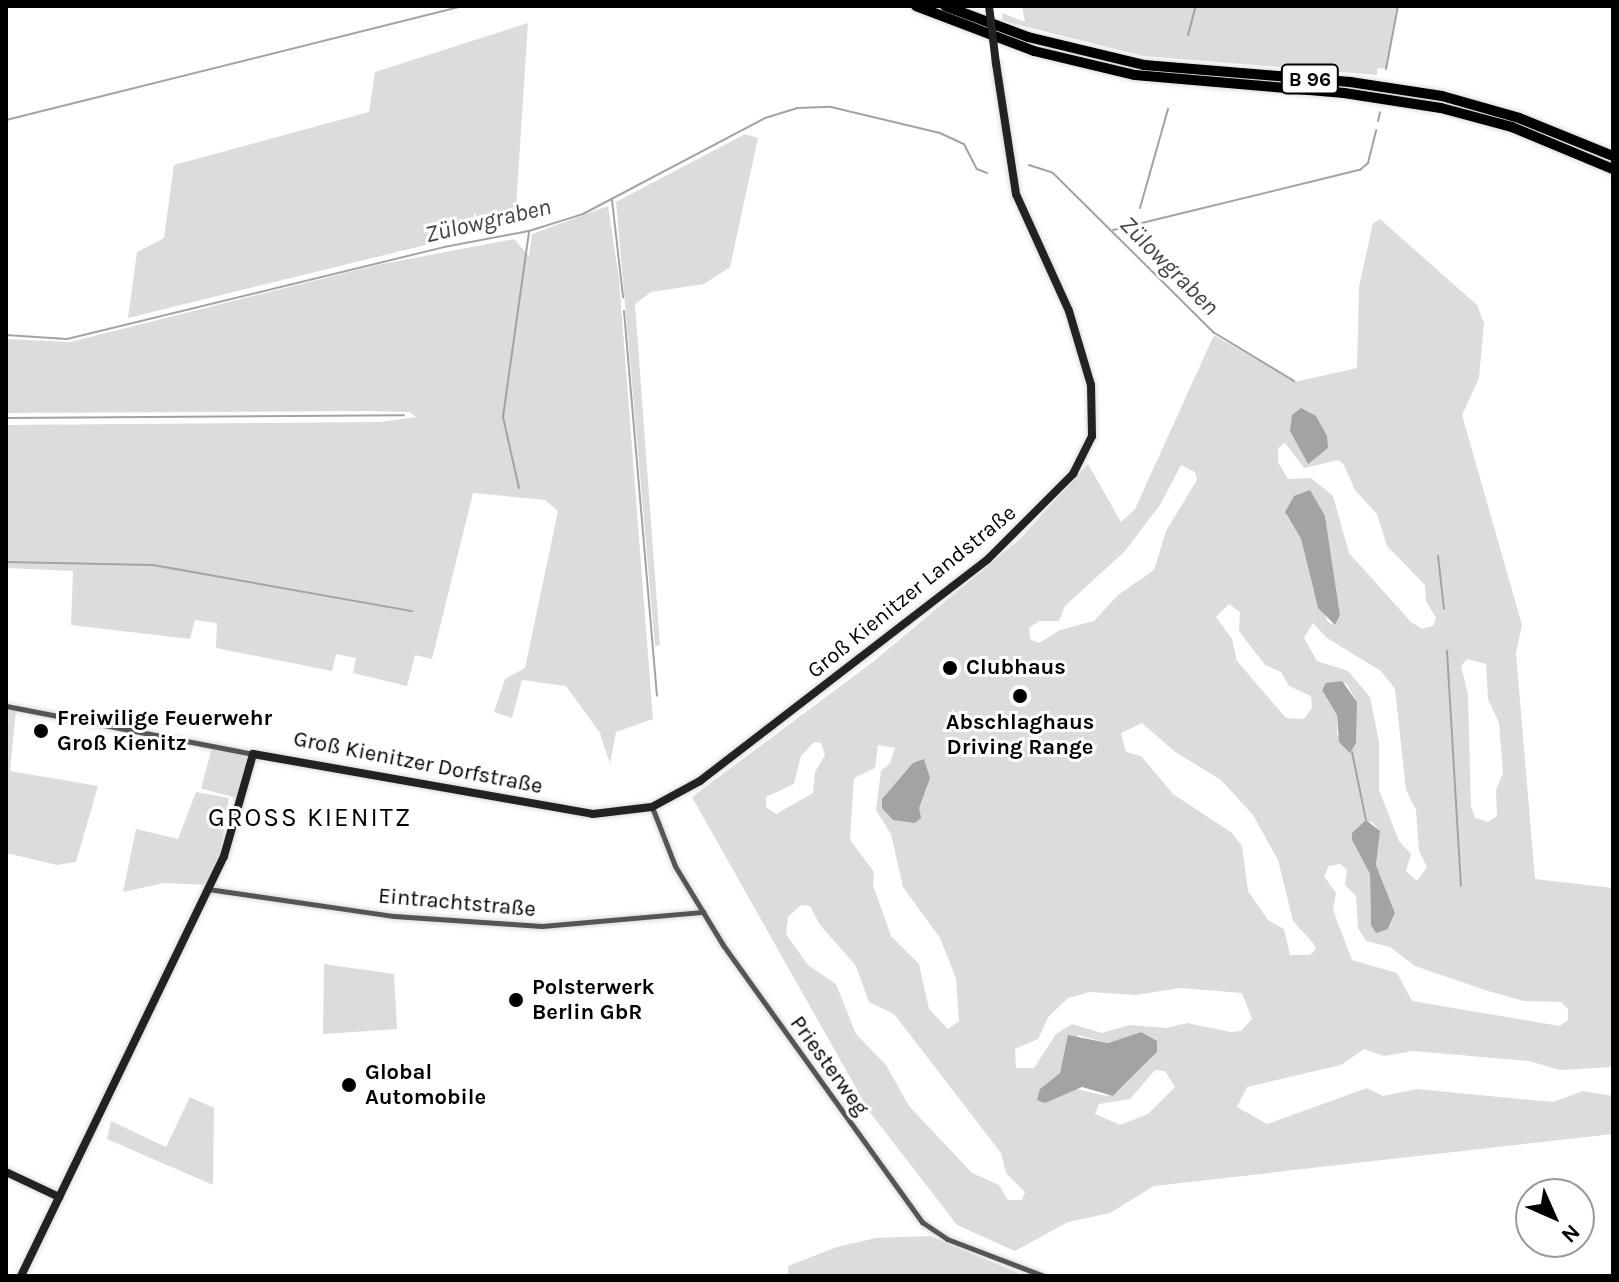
<!DOCTYPE html>
<html>
<head>
<meta charset="utf-8">
<style>
	body { margin:0 }
	#map { position:relative; width:1619px; height:1282px; overflow:hidden; background:#fff; font-family:Karla,sans-serif }
	div>[style] { position:absolute }
	[style*='--x'] { left:calc(var(--x)*1px); top:calc(var(--y)*1px); width:calc(var(--w)*1px); rotate:calc(var(--a)*1deg) }
	.green>* { inset:0; background:#dcdcdc; transform-origin:0 0 }
	.water>* { inset:0; background:#a3a3a3 }
	.stream>* { height:2px; margin:-1px; padding:0 1px; transform-origin:1px; border-radius:1px; background:#a3a3a3 }
	.roads { filter:drop-shadow(0 0 2px #dbdbdb) drop-shadow(0 0 2px #dbdbdb) }
	.street>* { height:5px; margin:-2.5px; padding:0 2.5px; transform-origin:2.5px; border-radius:2.5px; background:#555 }
	.secondary>* { height:8px; margin:-4px; padding:0 4px; transform-origin:4px; border-radius:4px; background:#222 }
	.highway>* { height:10px; margin:-5px; padding:0 5px; transform-origin:5px; border-radius:5px; background:#000 }
	.secondary-bridge>* { height:8px; margin:-4px; padding:0 4px; transform-origin:4px; border-radius:4px; background:#222 }
	.dots>* { width:22px; height:22px; translate:-50% -50%; box-sizing:border-box; border:4px solid #fff; border-radius:50% }
	span { translate:-50% -50%; white-space:nowrap; text-align:center; line-height:1.15; -webkit-text-stroke:6px #fff; paint-order:stroke }
	.shield-label span { padding:2px 6px; background:#fff; border:2px solid; border-radius:6px; -webkit-text-stroke-width:0 }
	.shield-label { font-size:20px; color:#000; font-weight:700 }
	.street-label { font-size:22px; color:#000 }
	.poi-label { font-size:22px; color:#000; font-weight:700 }
	.left { translate:0 -50%; text-align:left }
	.water-label { font-size:24px; color:#444; font-style:italic }
	.quarter-label { font-size:26px; color:#000; letter-spacing:2px }
	.frame { position:absolute; inset:0; border:8px solid #000; pointer-events:none }
	.north { position:absolute; left:1515px; top:1178px; width:80px; height:80px; box-sizing:border-box; background:#fff; border:2px solid #999; border-radius:50%; rotate:135deg; font-size:22px; font-weight:700; line-height:32px; text-align:center; color:#000 }
	.north::after { content:''; display:block; margin:auto; width:28px; height:36px; background:#000; clip-path:polygon(50% 0,100% 100%,50% 72%,0 100%) }
</style>
</head>
<body>
<div id="map">
	<div class="green">
		<div style="clip-path:polygon(1022px 6px,1398px 6px,1386px 69px,1378px 68px,1377px 75px,1143px 56px,1003px 21px,1002px 13px,1025px 22px)"></div>
		<div style="clip-path:polygon(528px 23px,515px 223px,128px 318px,137px 252px,164px 238px,174px 165px,369px 112px,375px 72px)"></div>
		<div style="clip-path:polygon(745px 134px,758px 138px,730px 267px,704px 284px,651px 292px,635px 304px,660px 645px,655px 646px,616px 202px)"></div>
		<div style="clip-path:polygon(608px 206px,619px 279px,653px 719px,616px 732px,610px 764px,600px 733px,566px 686px,522px 680px,512px 718px,494px 712px,505px 679px,525px 668px,558px 511px,545px 500px,473px 493px,432px 659px,415px 655px,407px 686px,353px 673px,356px 658px,336px 654px,332px 671px,216px 648px,217px 623px,195px 620px,190px 639px,71px 625px,73px 571px,6px 568px,6px 425px,380px 422px,417px 417px,409px 412px,370px 411px,6px 413px,6px 339px,70px 342px,377px 265px,514px 239px,529px 256px,532px 234px)"></div>
		<div style="clip-path:polygon(evenodd,1380px 219px,1477px 305px,1484px 323px,1479px 378px,1462px 415px,1522px 625px,1516px 653px,1535px 879px,1613px 888px,1613px 1067px,1560px 1070px,1529px 1061px,1413px 1051px,1384px 1056px,1364px 1049px,1341px 1065px,1247px 1087px,1237px 1107px,1267px 1124px,1367px 1088px,1383px 1096px,1417px 1089px,1553px 1102px,1583px 1091px,1613px 1096px,1613px 1134px,1154px 1186px,1110px 1213px,1068px 1222px,1015px 1251px,957px 1225px,869px 1111px,692px 797px,874px 661px,1020px 539px,1088px 464px,1121px 522px,1135px 509px,1214px 335px,1294px 382px,1357px 368px,1359px 287px,1373px 223px,1380px 219px,1285px 443px,1304px 468px,1339px 460px,1344px 465px,1355px 490px,1377px 514px,1387px 546px,1425px 585px,1426px 601px,1436px 618px,1433px 626px,1422px 629px,1411px 622px,1349px 553px,1333px 496px,1311px 478px,1288px 479px,1278px 462px,1278px 448px,1285px 443px,1380px 219px,1181px 465px,1195px 472px,1197px 480px,1166px 531px,1154px 570px,1118px 595px,1094px 621px,1060px 630px,1039px 643px,1030px 639px,1029px 628px,1039px 621px,1059px 621px,1065px 606px,1124px 552px,1160px 505px,1181px 465px,1380px 219px,1286px 515px,1325px 516px,1340px 615px,1335px 625px,1328px 622px,1313px 589px,1301px 539px,1286px 515px,1380px 219px,1229px 604px,1240px 612px,1239px 631px,1265px 665px,1281px 672px,1289px 686px,1311px 696px,1312px 708px,1304px 719px,1286px 718px,1237px 661px,1232px 639px,1216px 617px,1229px 604px,1380px 219px,1313px 623px,1327px 638px,1381px 671px,1395px 689px,1406px 790px,1416px 810px,1419px 851px,1427px 867px,1417px 881px,1406px 871px,1411px 854px,1399px 841px,1379px 790px,1379px 742px,1370px 697px,1348px 671px,1317px 661px,1304px 638px,1313px 623px,1380px 219px,1467px 659px,1486px 664px,1488px 699px,1499px 723px,1503px 773px,1496px 790px,1497px 816px,1488px 822px,1475px 818px,1471px 807px,1468px 694px,1461px 666px,1467px 659px,1380px 219px,1346px 683px,1357px 702px,1350px 753px,1337px 734px,1337px 715px,1322px 690px,1346px 683px,1380px 219px,1142px 723px,1174px 751px,1221px 780px,1253px 815px,1278px 860px,1293px 921px,1313px 943px,1316px 949px,1310px 955px,1290px 955px,1284px 929px,1268px 920px,1248px 891px,1242px 846px,1232px 833px,1173px 794px,1141px 756px,1126px 752px,1121px 733px,1142px 723px,1380px 219px,814px 742px,821px 743px,825px 755px,815px 772px,813px 793px,776px 814px,766px 807px,766px 797px,794px 784px,801px 756px,814px 742px,1380px 219px,878px 745px,895px 748px,890px 763px,881px 771px,876px 810px,891px 834px,903px 887px,940px 938px,956px 978px,959px 1021px,948px 1029px,929px 1009px,919px 964px,891px 936px,873px 885px,874px 872px,850px 840px,854px 778px,875px 768px,878px 745px,1380px 219px,1371px 821px,1380px 831px,1376px 865px,1395px 913px,1389px 929px,1371px 925px,1370px 874px,1352px 840px,1352px 833px,1371px 821px,1380px 219px,1340px 864px,1347px 870px,1345px 885px,1356px 896px,1358px 928px,1366px 941px,1390px 947px,1415px 966px,1488px 991px,1524px 1001px,1561px 1002px,1568px 1009px,1568px 1020px,1560px 1026px,1412px 1001px,1397px 973px,1352px 960px,1333px 910px,1336px 893px,1324px 876px,1329px 866px,1340px 864px,1380px 219px,801px 905px,810px 906px,820px 925px,856px 966px,869px 1002px,894px 1014px,1001px 1153px,1006px 1173px,1025px 1192px,1022px 1200px,1008px 1200px,999px 1185px,972px 1173px,909px 1106px,886px 1065px,856px 1034px,836px 984px,808px 965px,786px 934px,788px 917px,801px 905px,1380px 219px,1181px 988px,1242px 993px,1252px 1019px,1241px 1031px,1231px 1032px,1187px 1023px,1167px 1028px,1129px 1025px,1102px 1033px,1072px 1024px,1056px 1034px,1034px 1068px,1016px 1068px,1015px 1049px,1038px 1039px,1049px 1016px,1068px 998px,1090px 992px,1135px 995px,1181px 988px,1380px 219px,1141px 1032px,1157px 1052px,1119px 1091px,1107px 1096px,1072px 1088px,1045px 1103px,1040px 1089px,1057px 1078px,1078px 1035px,1108px 1043px,1141px 1032px,1380px 219px,1155px 1070px,1165px 1071px,1175px 1087px,1148px 1114px,1120px 1125px,1095px 1114px,1099px 1104px,1130px 1099px,1155px 1070px)"></div>
		<div style="clip-path:polygon(6px 710px,16px 710px,10px 771px,98px 786px,76px 862px,57px 865px,6px 853px)"></div>
		<div style="left:213px;top:744px;width:38px;height:46px;rotate:15deg"></div>
		<div style="clip-path:polygon(196px 792px,229px 798px,220px 854px,206px 885px,164px 883px,123px 892px,136px 829px,178px 839px)"></div>
		<div style="clip-path:polygon(324px 964px,394px 974px,397px 1029px,323px 1034px)"></div>
		<div style="clip-path:polygon(190px 1097px,214px 1108px,213px 1185px,107px 1139px,111px 1121px,166px 1147px)"></div>
		<div style="clip-path:polygon(930px 1236px,1025px 1276px,788px 1276px,788px 1266px,837px 1247px,876px 1238px)"></div>
	</div>
	<div class="water">
		<div style="clip-path:polygon(1301px 408px,1316px 416px,1327px 436px,1328px 448px,1308px 464px,1290px 431px,1292px 415px)"></div>
		<div style="clip-path:polygon(1310px 490px,1325px 516px,1340px 615px,1335px 625px,1318px 608px,1301px 539px,1285px 512px,1294px 496px)"></div>
		<div style="clip-path:polygon(1342px 681px,1357px 702px,1356px 743px,1350px 753px,1339px 742px,1337px 715px,1322px 690px,1326px 683px)"></div>
		<div style="clip-path:polygon(924px 759px,930px 778px,919px 808px,921px 818px,915px 823px,893px 820px,882px 808px,882px 799px,913px 763px)"></div>
		<div style="clip-path:polygon(1366px 820px,1380px 831px,1376px 865px,1395px 913px,1388px 929px,1376px 933px,1371px 925px,1370px 874px,1352px 840px,1352px 833px)"></div>
		<div style="clip-path:polygon(1141px 1032px,1157px 1041px,1157px 1052px,1113px 1096px,1082px 1087px,1045px 1103px,1037px 1100px,1040px 1089px,1060px 1073px,1068px 1035px,1108px 1043px)"></div>
	</div>
	<div class="stream">
		<div style="--x:1188;--y:35;--w:30;--a:-75"></div>
		<div style="--x:1386;--y:69;--w:64;--a:-79.2"></div>
		<div style="--x:6;--y:120;--w:471;--a:-14"></div>
		<div style="--x:1378;--y:121;--w:9;--a:-77"></div>
		<div style="--x:1029;--y:165;--w:25;--a:18"></div>
		<div style="--x:1053;--y:173;--w:226;--a:44.8"></div>
		<div style="--x:1213;--y:332;--w:95;--a:31.2"></div>
		<div style="--x:612;--y:200;--w:98;--a:83.5"></div>
		<div style="--x:1140;--y:208;--w:103;--a:-74.2"></div>
		<div style="--x:1113;--y:230;--w:254;--a:-13.7"></div>
		<div style="--x:1360;--y:170;--w:11;--a:-41"></div>
		<div style="--x:1368;--y:163;--w:34;--a:-76"></div>
		<div style="--x:624;--y:311;--w:386;--a:85.1"></div>
		<div style="--x:6;--y:335;--w:61;--a:3.8"></div>
		<div style="--x:67;--y:339;--w:388;--a:-13.7"></div>
		<div style="--x:444;--y:247;--w:86;--a:-10.7"></div>
		<div style="--x:529;--y:231;--w:57;--a:-17.5"></div>
		<div style="--x:583;--y:214;--w:206;--a:-27.8"></div>
		<div style="--x:765;--y:118;--w:34;--a:-17"></div>
		<div style="--x:797;--y:108;--w:34;--a:-2"></div>
		<div style="--x:831;--y:107;--w:112;--a:13.4"></div>
		<div style="--x:940;--y:133;--w:26;--a:25"></div>
		<div style="--x:964;--y:144;--w:28;--a:63"></div>
		<div style="--x:977;--y:169;--w:11;--a:22"></div>
		<div style="--x:6;--y:418;--w:398;--a:-0.4"></div>
		<div style="--x:519;--y:488;--w:73;--a:-102.7"></div>
		<div style="--x:503;--y:417;--w:186;--a:-82"></div>
		<div style="--x:1438;--y:556;--w:53;--a:83.5"></div>
		<div style="--x:6;--y:562;--w:147;--a:1.2"></div>
		<div style="--x:153;--y:565;--w:263;--a:10.1"></div>
		<div style="--x:1447;--y:651;--w:235;--a:86.6"></div>
		<div style="--x:1352;--y:752;--w:69;--a:78.4"></div>
	</div>
	<div class="roads">
		<div class="street">
			<div style="--x:6;--y:706;--w:252;--a:11"></div>
			<div style="--x:652;--y:807;--w:63;--a:68.7"></div>
			<div style="--x:675;--y:866;--w:92;--a:58.7"></div>
			<div style="--x:723;--y:945;--w:341;--a:54.3"></div>
			<div style="--x:922;--y:1222;--w:30;--a:34"></div>
			<div style="--x:947;--y:1239;--w:104;--a:20.9"></div>
			<div style="--x:208;--y:889;--w:188;--a:8.3"></div>
			<div style="--x:394;--y:916;--w:148;--a:3.9"></div>
			<div style="--x:542;--y:926;--w:162;--a:-5"></div>
		</div>
		<div class="secondary">
			<div style="--x:6;--y:1172;--w:59;--a:25.3"></div>
			<div style="--x:21;--y:1276;--w:466;--a:-64.2"></div>
			<div style="--x:224;--y:856;--w:106;--a:-74.1"></div>
			<div style="--x:253;--y:754;--w:345;--a:10"></div>
			<div style="--x:593;--y:814;--w:59;--a:-6.8"></div>
			<div style="--x:652;--y:807;--w:55;--a:-28.4"></div>
			<div style="--x:700;--y:781;--w:362;--a:-37.6"></div>
			<div style="--x:987;--y:560;--w:122;--a:-45"></div>
			<div style="--x:1073;--y:474;--w:42;--a:-63.4"></div>
			<div style="--x:1092;--y:436;--w:51;--a:-91.1"></div>
			<div style="--x:1091;--y:385;--w:77;--a:-106.6"></div>
			<div style="--x:1069;--y:311;--w:128;--a:-114.4"></div>
			<div style="--x:1016;--y:194;--w:132;--a:-98.7"></div>
		</div>
		<div class="highway">
			<div style="--x:916;--y:6;--w:126;--a:20.9"></div>
			<div style="--x:1034;--y:51;--w:104;--a:13.4"></div>
			<div style="--x:1135;--y:75;--w:210;--a:4.9"></div>
			<div style="--x:1344;--y:93;--w:98;--a:8.8"></div>
			<div style="--x:1441;--y:108;--w:73;--a:15"></div>
			<div style="--x:1512;--y:127;--w:109;--a:22.6"></div>
			<div style="--x:945;--y:6;--w:89;--a:20.5"></div>
			<div style="--x:1028;--y:37;--w:119;--a:13.6"></div>
			<div style="--x:1144;--y:65;--w:207;--a:4.7"></div>
			<div style="--x:1350;--y:82;--w:93;--a:8.7"></div>
			<div style="--x:1442;--y:96;--w:80;--a:15.9"></div>
			<div style="--x:1519;--y:118;--w:101;--a:22"></div>
		</div>
	</div>
	<div class="secondary-bridge">
		<div style="--x:989;--y:6;--w:58;--a:83.1"></div>
	</div>
	<div class="dots">
		<div style="left:950px;top:668px;background:#000"></div>
		<div style="left:1020px;top:696px;background:#000"></div>
		<div style="left:41px;top:731px;background:#000"></div>
		<div style="left:516px;top:1000px;background:#000"></div>
		<div style="left:349px;top:1085px;background:#000"></div>
	</div>
	<div class="shield-label">
		<span style="left:1310px;top:79px">B 96</span>
	</div>
	<div class="street-label">
		<span style="left:912px;top:592px;rotate:-39deg">Groß Kienitzer Landstraße</span>
		<span style="left:418px;top:763px;rotate:11deg">Groß Kienitzer Dorfstraße</span>
		<span style="left:457px;top:903px;rotate:5deg">Eintrachtstraße</span>
		<span style="left:829px;top:1066px;rotate:54deg">Priesterweg</span>
	</div>
	<div class="poi-label">
		<span class="left" style="left:966px;top:668px">Clubhaus</span>
		<span class="left" style="left:57px;top:731px">Freiwilige Feuerwehr<br>Groß Kienitz</span>
		<span style="left:1020px;top:735px">Abschlaghaus<br>Driving Range</span>
		<span class="left" style="left:532px;top:1000px">Polsterwerk<br>Berlin GbR</span>
		<span class="left" style="left:365px;top:1085px">Global<br>Automobile</span>
	</div>
	<div class="water-label">
		<span style="left:488px;top:221px;rotate:-13deg">Zülowgraben</span>
		<span style="left:1169px;top:266px;rotate:45deg">Zülowgraben</span>
	</div>
	<div class="quarter-label">
		<span style="left:310px;top:818px">GROSS KIENITZ</span>
	</div>
	<div class="frame"></div>
	<div class="north">N</div>
</div>
</body>
</html>
